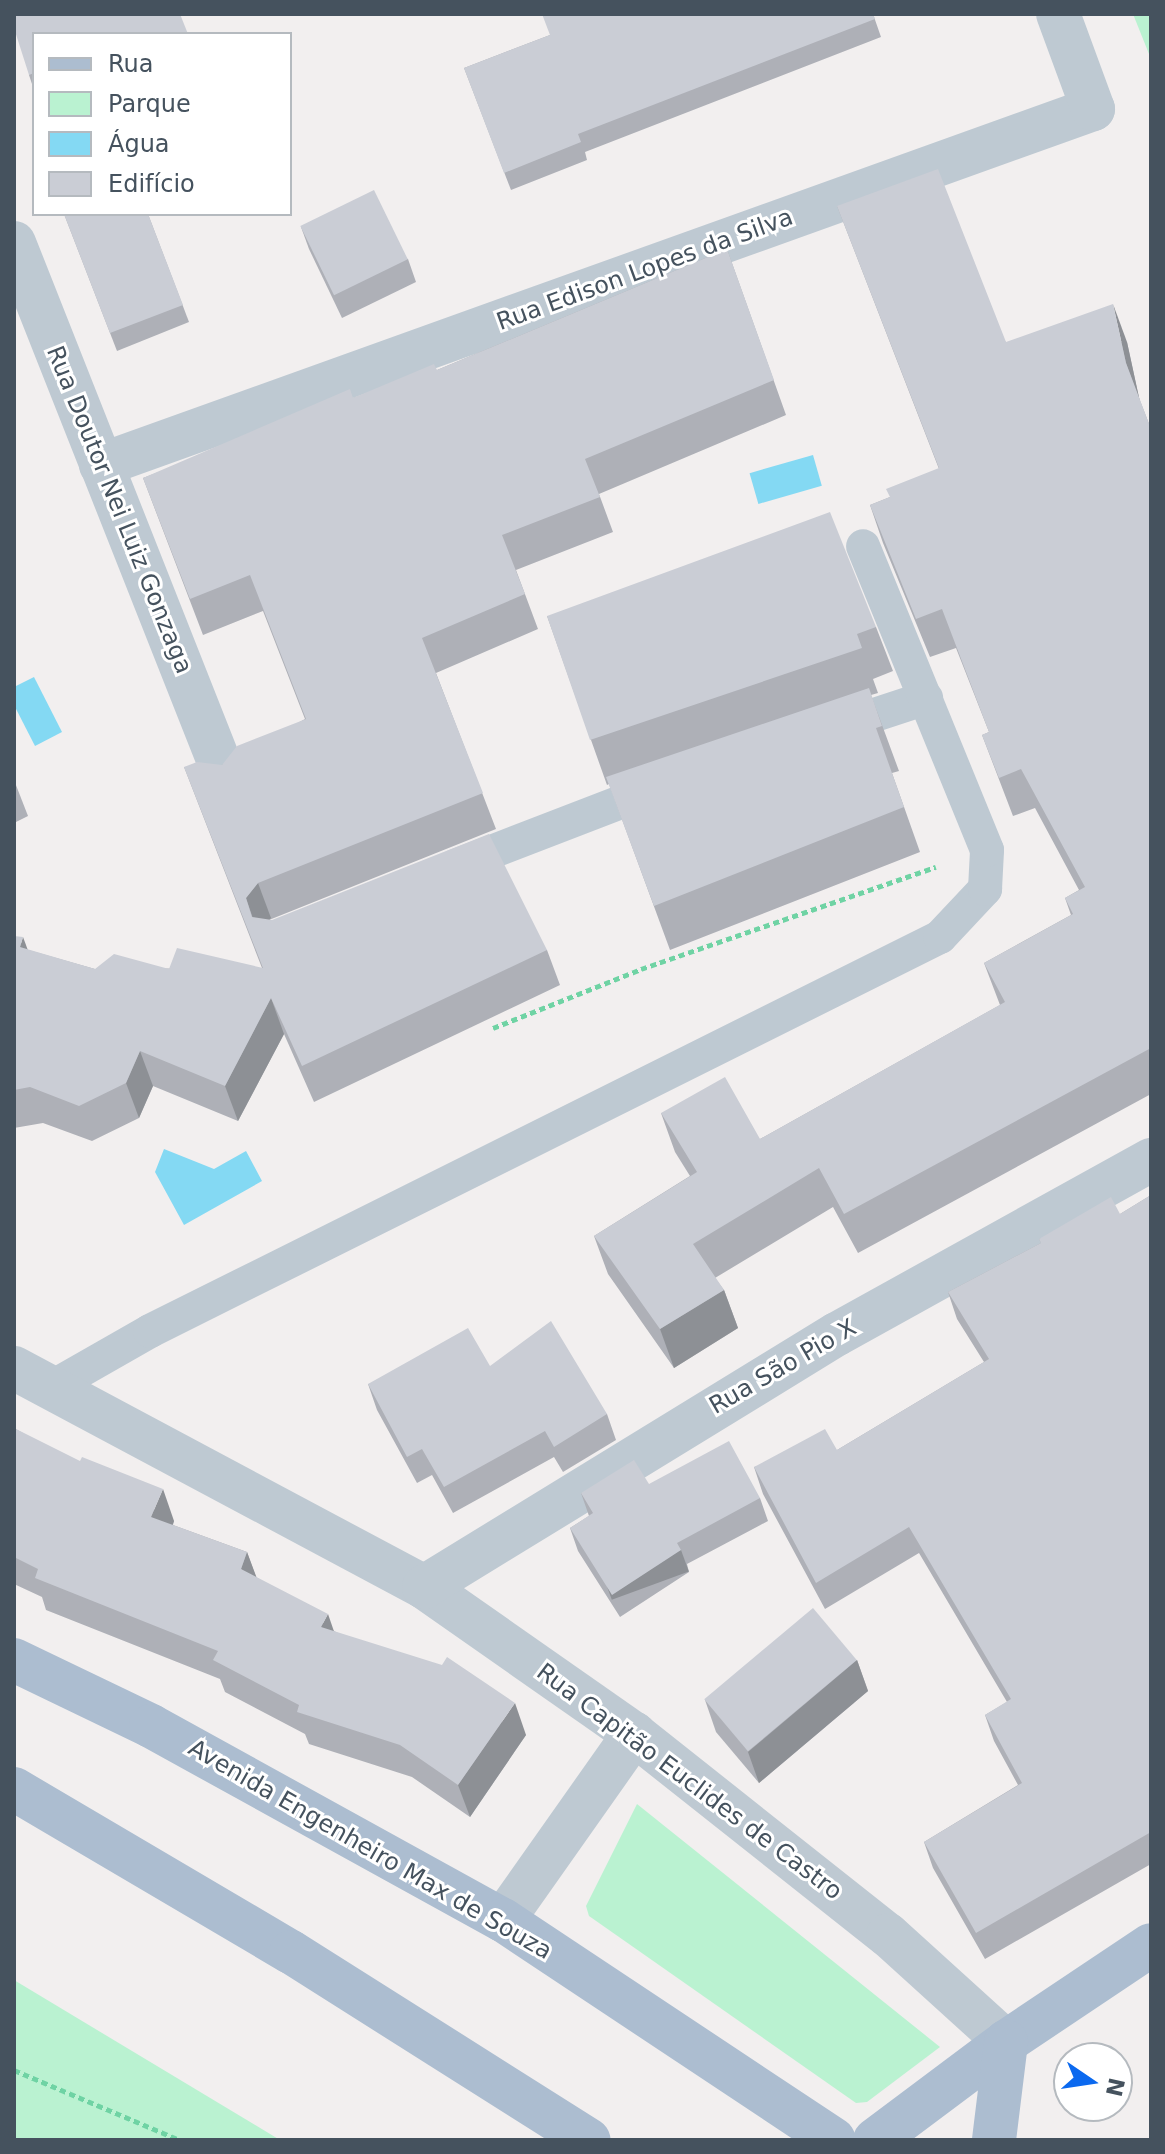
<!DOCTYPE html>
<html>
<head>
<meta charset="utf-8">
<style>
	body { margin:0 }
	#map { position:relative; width:1165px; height:2154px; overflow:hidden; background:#f2efef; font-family:"DejaVu Sans",sans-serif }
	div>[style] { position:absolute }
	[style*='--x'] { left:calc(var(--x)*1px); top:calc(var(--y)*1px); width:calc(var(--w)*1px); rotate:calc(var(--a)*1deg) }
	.green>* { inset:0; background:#baf2d1 }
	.water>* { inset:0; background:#84d9f3; transform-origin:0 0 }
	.path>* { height:5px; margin-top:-2.5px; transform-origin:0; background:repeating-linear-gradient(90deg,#6fd3a4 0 6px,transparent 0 10px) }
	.service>* { height:34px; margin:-17px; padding:0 17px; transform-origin:17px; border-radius:17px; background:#bec9d2 }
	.minor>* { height:44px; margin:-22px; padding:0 22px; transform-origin:22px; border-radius:22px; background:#bec9d2 }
	.primary>* { height:44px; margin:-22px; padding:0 22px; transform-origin:22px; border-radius:22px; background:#acbdd0 }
	.wall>* { inset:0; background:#aeb0b7 }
	.shaded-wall>* { inset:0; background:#8d9095; transform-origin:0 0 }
	.building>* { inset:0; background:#cacdd5; transform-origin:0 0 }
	span { translate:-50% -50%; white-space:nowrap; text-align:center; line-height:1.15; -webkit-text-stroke:6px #fff; paint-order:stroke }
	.street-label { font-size:24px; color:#45525e }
	.frame { position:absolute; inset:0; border:16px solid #45525e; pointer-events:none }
	.legend { position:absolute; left:32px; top:32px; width:260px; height:184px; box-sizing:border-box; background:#fff; border:2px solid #b5babf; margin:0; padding:10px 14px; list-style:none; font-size:24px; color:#45525e }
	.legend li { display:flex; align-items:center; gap:16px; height:40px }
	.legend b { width:40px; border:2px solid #b5babf }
	.north { position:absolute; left:1053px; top:2042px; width:80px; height:80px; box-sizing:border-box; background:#fff; border:2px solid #b5babf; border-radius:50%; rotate:103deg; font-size:22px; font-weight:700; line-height:32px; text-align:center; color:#45525e }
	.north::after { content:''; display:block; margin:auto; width:28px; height:36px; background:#0b69ef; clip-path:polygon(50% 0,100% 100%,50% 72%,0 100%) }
</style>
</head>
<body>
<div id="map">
	<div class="green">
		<div style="clip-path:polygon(1133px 14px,1151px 14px,1151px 59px)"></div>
		<div style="clip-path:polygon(637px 1804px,940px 2047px,867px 2102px,856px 2103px,589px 1916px,586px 1906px)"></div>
		<div style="clip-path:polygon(14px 1980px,280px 2140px,14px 2140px)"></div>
	</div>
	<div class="water">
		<div style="left:813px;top:455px;width:32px;height:66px;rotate:74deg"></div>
		<div style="clip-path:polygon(34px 677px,62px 732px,35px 746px,14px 705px,14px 687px)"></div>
		<div style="clip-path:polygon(164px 1149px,214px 1169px,246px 1151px,262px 1181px,184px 1225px,155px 1172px)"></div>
	</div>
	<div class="path">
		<div style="--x:493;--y:1028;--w:159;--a:-21.7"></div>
		<div style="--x:641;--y:969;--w:312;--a:-19.1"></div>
		<div style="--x:14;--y:2070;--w:180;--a:22.9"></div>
	</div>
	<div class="service">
		<div style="--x:835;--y:728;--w:96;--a:-18.2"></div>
		<div style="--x:455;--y:866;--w:220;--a:-21.1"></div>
		<div style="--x:52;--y:1387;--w:113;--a:-29.7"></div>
		<div style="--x:150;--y:1331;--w:883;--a:-26.51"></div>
		<div style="--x:940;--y:937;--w:66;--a:-46.8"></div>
		<div style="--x:985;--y:889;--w:39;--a:-87"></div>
		<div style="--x:987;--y:850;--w:328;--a:-112.2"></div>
	</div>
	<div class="minor">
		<div style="--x:14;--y:243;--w:574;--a:68.44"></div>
		<div style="--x:101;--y:465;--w:1054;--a:-19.74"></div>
		<div style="--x:1093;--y:109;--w:101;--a:-110.2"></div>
		<div style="--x:14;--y:1368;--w:465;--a:28.1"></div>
		<div style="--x:424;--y:1587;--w:256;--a:35"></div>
		<div style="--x:634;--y:1734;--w:324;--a:38.4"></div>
		<div style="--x:888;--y:1935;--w:159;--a:42.2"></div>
		<div style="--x:424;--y:1587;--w:484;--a:-31.5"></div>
		<div style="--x:837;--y:1334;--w:359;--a:-29"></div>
		<div style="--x:503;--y:1920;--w:228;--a:-54.8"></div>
	</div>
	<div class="primary">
		<div style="--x:14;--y:1660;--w:152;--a:25.7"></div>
		<div style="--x:151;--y:1726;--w:402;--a:28.9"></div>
		<div style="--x:503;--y:1920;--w:397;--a:33.6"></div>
		<div style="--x:14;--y:1789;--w:321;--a:30.5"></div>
		<div style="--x:291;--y:1952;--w:352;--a:32.3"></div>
		<div style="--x:875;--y:2140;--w:164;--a:-36.8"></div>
		<div style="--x:1006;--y:2042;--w:174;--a:-33.8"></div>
		<div style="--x:994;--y:2140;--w:99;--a:-83"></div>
	</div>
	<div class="wall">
		<div style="clip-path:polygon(873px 14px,881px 37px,585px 152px,587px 160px,511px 190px,464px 68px,550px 35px)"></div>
		<div style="clip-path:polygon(34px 34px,34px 90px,29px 75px)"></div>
		<div style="clip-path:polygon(837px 206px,1006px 342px,1127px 342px,1139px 398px,1151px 429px,1151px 1094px,858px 1253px,833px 1207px,715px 1278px,724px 1290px,738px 1328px,674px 1368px,608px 1274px,594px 1236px,690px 1176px,675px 1152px,661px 1113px,760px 1139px,1000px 1005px,984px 963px,1071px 915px,1065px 898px,1079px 890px,1035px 808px,1013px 816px,982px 735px,989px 732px,956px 648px,930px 657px,883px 543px,870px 505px,890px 497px,939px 469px)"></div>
		<div style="clip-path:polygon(64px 214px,148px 214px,189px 322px,117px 351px)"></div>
		<div style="clip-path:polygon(301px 227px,408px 259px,416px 282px,342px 318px,309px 249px)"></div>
		<div style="clip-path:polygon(727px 249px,786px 415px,599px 494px,613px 532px,516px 570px,538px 629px,436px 673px,496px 829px,269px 920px,547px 950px,560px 985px,314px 1102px,284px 1034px,238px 1121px,153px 1086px,139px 1118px,92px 1141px,43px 1123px,14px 1128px,14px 936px,28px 950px,95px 969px,262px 968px,184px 767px,222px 765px,305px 719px,263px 611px,203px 635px,143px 478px,353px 398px,437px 370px)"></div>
		<div style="clip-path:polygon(547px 616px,876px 627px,893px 671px,873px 679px,878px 693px,871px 695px,899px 771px,892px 773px,920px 852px,670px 950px,609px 784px,607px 785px)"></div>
		<div style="clip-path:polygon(14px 780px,28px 816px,14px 823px)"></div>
		<div style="clip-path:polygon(1151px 1195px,1151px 1864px,985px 1959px,933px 1868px,924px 1842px,1018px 1785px,994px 1741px,985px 1715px,1007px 1702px,919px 1553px,825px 1609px,763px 1494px,754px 1467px,837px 1450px,984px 1362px,957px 1319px,948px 1292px,1041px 1243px,1039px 1239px,1120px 1214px)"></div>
		<div style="clip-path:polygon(490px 1366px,607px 1414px,616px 1440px,563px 1472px,554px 1457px,453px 1513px,432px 1475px,417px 1483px,377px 1410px,368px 1384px)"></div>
		<div style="clip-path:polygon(14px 1428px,174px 1521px,173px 1525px,247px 1552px,256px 1577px,334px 1631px,526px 1735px,470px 1817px,412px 1777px,309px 1744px,305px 1734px,225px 1692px,220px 1679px,46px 1610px,42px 1597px,14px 1584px)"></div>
		<div style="clip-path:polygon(649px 1484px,760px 1498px,768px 1521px,687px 1564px,689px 1572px,620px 1617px,578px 1551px,570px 1528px,589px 1516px,581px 1493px)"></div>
		<div style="clip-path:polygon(857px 1660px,868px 1691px,759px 1783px,716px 1732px,705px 1700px)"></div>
	</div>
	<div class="shaded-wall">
		<div style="clip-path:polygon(1113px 304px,1127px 342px,1140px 402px,1126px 363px)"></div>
		<div style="clip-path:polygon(258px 883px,271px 918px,258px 933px,246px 898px)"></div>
		<div style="clip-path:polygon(23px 937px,36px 972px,20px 947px)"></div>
		<div style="clip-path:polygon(271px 998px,284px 1034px,238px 1121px,225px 1086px)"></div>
		<div style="clip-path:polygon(140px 1051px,153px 1086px,139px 1118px,126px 1083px)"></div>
		<div style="clip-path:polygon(724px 1290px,738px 1328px,674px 1368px,660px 1329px)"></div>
		<div style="clip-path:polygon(163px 1489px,174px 1521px,163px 1549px,151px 1517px)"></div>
		<div style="left:681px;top:1550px;width:23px;height:82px;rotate:70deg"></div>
		<div style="clip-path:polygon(247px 1552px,259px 1584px,241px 1569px)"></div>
		<div style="clip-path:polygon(328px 1614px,339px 1646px,321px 1627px)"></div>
		<div style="clip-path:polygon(857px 1660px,868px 1691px,759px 1783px,748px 1752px)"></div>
		<div style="clip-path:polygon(515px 1703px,526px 1735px,470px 1817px,458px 1785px)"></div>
	</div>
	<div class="building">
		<div style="clip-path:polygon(14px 14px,180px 14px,188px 34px,34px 34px,34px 73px,29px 75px,14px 28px)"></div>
		<div style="clip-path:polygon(542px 14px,873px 14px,875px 19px,578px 134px,581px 142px,504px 173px,464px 68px,550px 35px)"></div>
		<div style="clip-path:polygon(938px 169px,1006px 342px,1113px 304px,1126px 363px,1151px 429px,1151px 1048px,844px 1214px,819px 1168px,693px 1244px,724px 1290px,660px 1329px,594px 1236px,697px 1172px,661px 1113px,725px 1077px,760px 1139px,1005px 1002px,984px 963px,1073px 914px,1065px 898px,1085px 887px,1021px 769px,999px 778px,982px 735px,989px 732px,942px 609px,916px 619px,870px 505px,890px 497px,886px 489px,939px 468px,837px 206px)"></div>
		<div style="left:374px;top:190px;width:77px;height:82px;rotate:64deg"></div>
		<div style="clip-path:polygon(64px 214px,148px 214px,183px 305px,110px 333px)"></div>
		<div style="clip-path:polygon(727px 249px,774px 380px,585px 459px,600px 497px,502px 535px,525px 594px,422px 638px,483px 793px,258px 883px,246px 898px,252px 917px,272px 920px,489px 834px,547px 950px,302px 1066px,271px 998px,225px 1086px,140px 1051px,126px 1083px,79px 1106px,30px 1087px,14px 1090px,14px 936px,23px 937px,20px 947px,95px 969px,114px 954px,169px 969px,177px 948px,263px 968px,184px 767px,197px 762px,222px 765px,237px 746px,306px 719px,250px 575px,190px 599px,143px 478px,350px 389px,353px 398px,434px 364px,437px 370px)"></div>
		<div style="clip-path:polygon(830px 512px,876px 627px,857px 634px,862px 648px,590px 740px,547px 616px)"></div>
		<div style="clip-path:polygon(869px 688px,882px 726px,876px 728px,904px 807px,654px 906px,606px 777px)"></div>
		<div style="clip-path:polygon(1151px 1195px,1151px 1832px,976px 1933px,924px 1842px,1022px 1783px,985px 1715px,1011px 1699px,909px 1527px,816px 1583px,754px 1467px,825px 1429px,837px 1450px,989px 1359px,948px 1292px,1041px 1243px,1039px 1239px,1111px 1197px,1120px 1214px)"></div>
		<div style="clip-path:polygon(551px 1321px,607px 1414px,554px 1447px,545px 1431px,444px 1487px,422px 1449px,407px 1457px,368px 1384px,468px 1328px,490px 1366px)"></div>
		<div style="clip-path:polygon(14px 1428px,80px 1461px,82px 1457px,163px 1489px,151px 1517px,247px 1552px,241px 1569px,328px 1614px,321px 1627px,442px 1665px,447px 1657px,515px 1703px,458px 1785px,400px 1745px,297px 1712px,299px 1705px,213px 1660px,218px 1651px,35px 1578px,38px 1569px,14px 1557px)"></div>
		<div style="clip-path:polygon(729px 1441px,760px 1498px,677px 1543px,681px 1550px,612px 1595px,570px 1528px,593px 1513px,581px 1493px,634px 1460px,649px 1484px)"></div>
		<div style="left:813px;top:1608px;width:68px;height:142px;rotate:50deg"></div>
	</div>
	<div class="street-label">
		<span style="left:645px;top:270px;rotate:-20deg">Rua Edison Lopes da Silva</span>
		<span style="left:119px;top:510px;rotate:68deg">Rua Doutor Nei Luiz Gonzaga</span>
		<span style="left:783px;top:1367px;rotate:-30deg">Rua São Pio X</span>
		<span style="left:689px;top:1782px;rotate:37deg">Rua Capitão Euclides de Castro</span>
		<span style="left:370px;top:1850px;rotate:30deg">Avenida Engenheiro Max de Souza</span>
	</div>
	<div class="frame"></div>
	<ul class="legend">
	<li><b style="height:10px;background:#acbdd0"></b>Rua</li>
	<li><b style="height:22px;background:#baf2d1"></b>Parque</li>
	<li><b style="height:22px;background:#84d9f3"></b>Água</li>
	<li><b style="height:22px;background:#cacdd5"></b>Edifício</li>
	</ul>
	<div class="north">N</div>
</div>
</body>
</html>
